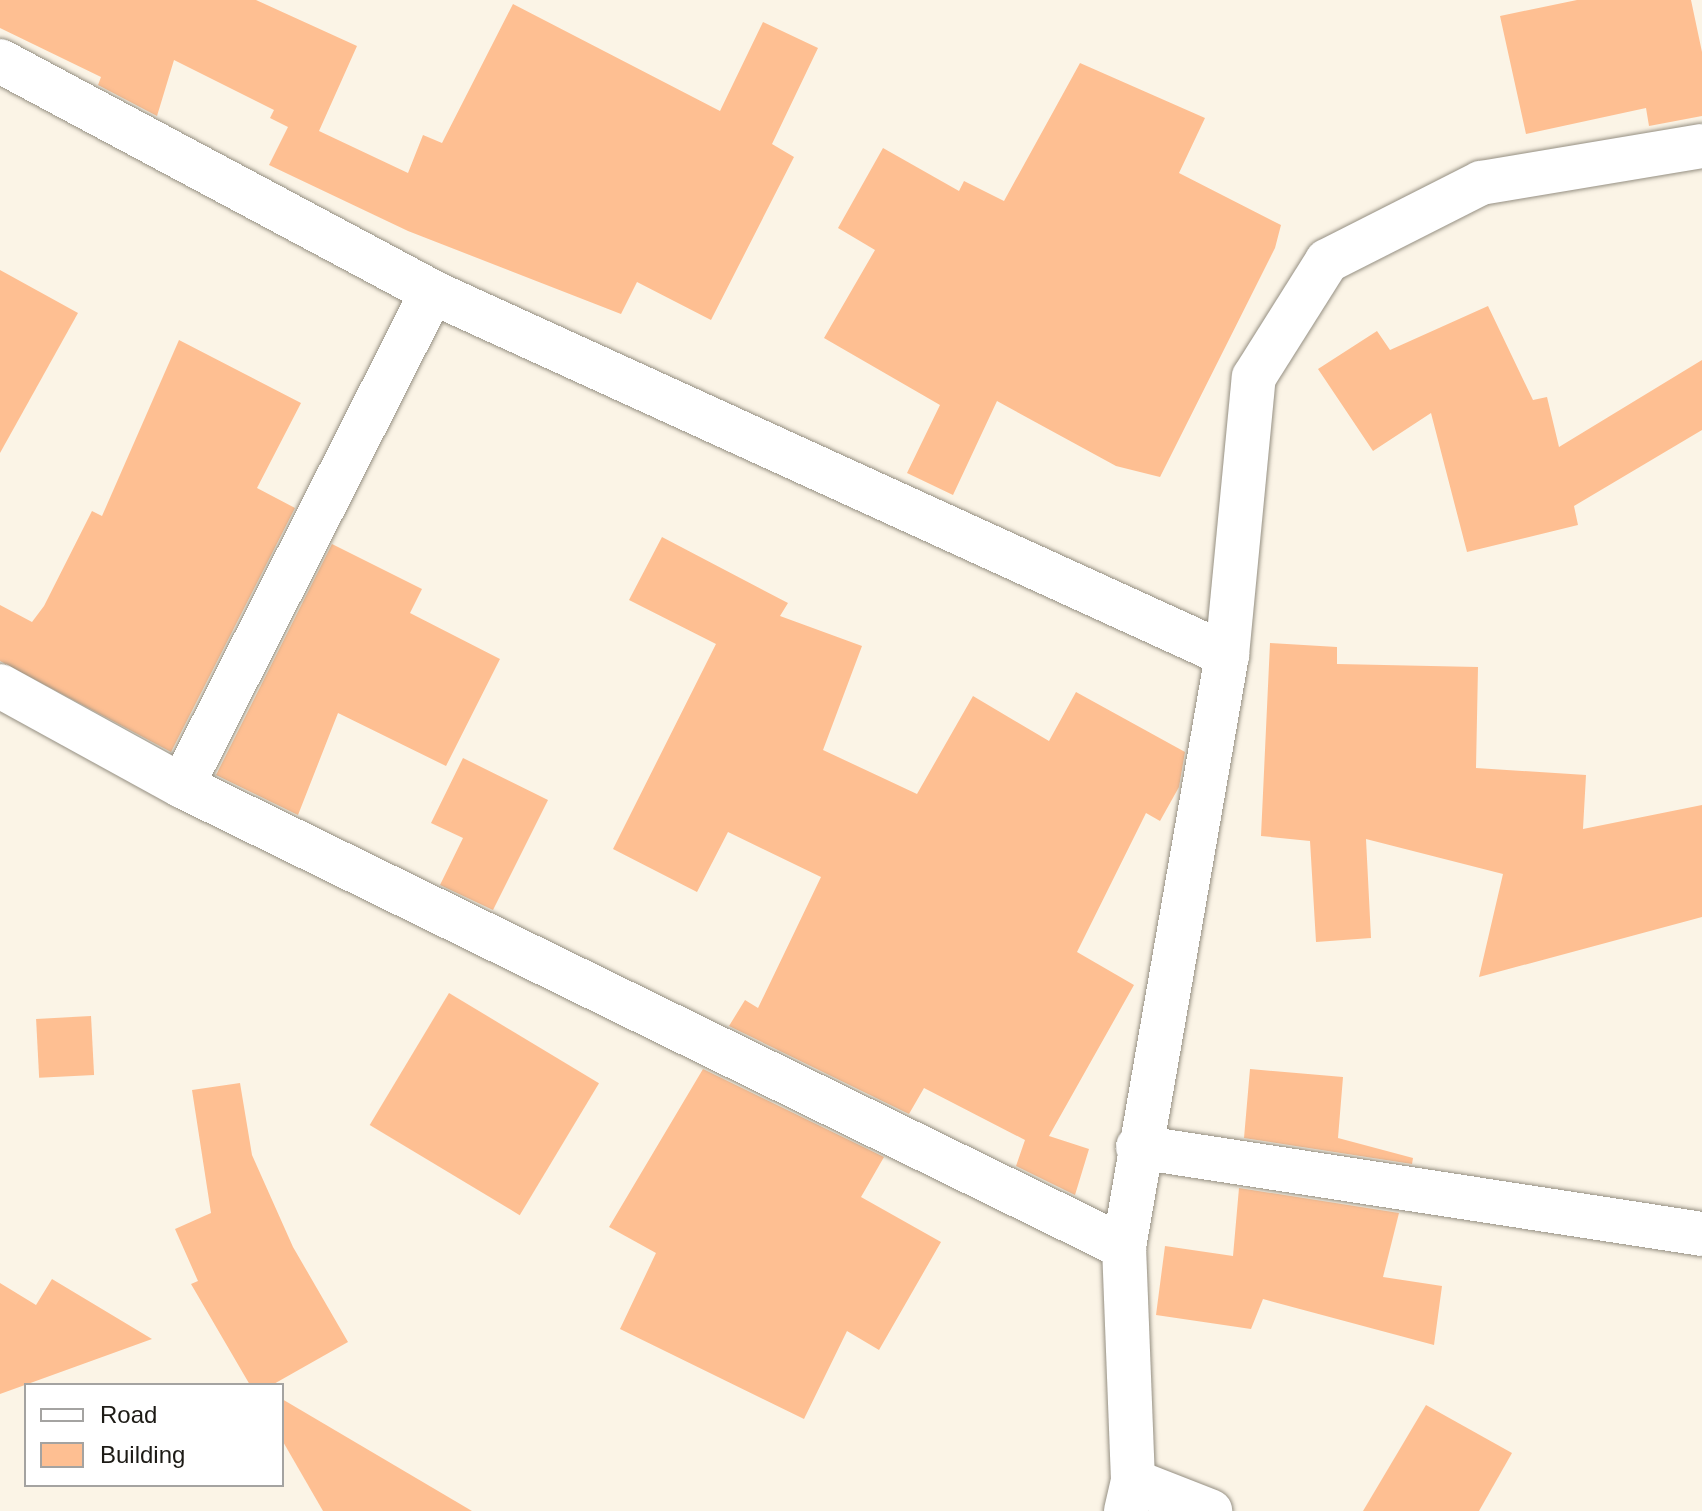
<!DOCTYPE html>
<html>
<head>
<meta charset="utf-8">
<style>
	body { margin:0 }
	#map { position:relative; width:1702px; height:1511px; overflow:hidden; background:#fbf4e6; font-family:Arial,sans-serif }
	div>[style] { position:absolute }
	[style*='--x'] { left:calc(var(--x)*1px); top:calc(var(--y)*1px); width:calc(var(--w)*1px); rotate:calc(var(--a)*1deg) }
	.building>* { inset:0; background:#febf92; transform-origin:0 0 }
	.roads { filter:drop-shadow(0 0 2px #958f82) drop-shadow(0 0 2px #958f82) }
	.minor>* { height:44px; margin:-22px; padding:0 22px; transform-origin:22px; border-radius:22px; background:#fff }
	span { translate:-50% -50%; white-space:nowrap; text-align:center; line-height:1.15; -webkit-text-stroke:8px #fff; paint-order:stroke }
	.legend { position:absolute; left:24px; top:1383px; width:260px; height:104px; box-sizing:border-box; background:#fff; border:2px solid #a4a3a1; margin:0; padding:10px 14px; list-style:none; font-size:24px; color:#1c1a15 }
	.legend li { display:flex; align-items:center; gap:16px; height:40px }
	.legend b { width:40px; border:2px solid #a4a3a1 }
</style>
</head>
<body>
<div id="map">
	<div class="building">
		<div style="clip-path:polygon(0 0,256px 0,357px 46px,319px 131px,408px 173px,423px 135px,442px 143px,513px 4px,720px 111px,763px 22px,818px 48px,772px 144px,794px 157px,711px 320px,637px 282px,621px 314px,408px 231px,269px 165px,288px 127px,270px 118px,274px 110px,174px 60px,157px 116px,98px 85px,101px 77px,0 28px)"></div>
		<div style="clip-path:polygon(1577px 0,1691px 0,1702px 52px,1702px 116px,1649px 126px,1646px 108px,1526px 134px,1500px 16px)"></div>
		<div style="clip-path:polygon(1080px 63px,1205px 118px,1179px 173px,1281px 225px,1275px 248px,1160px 477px,1116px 466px,997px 401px,953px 495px,907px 473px,940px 405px,824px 338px,875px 250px,838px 228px,883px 148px,959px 191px,964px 181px,1004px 201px)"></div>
		<div style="clip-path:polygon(0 270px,78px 313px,0 453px)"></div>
		<div style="clip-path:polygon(1488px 306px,1533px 400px,1547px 397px,1559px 447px,1702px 360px,1702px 430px,1574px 506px,1578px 525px,1467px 552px,1431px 413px,1373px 451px,1318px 369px,1377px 331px,1390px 350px)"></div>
		<div style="clip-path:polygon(179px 340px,301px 403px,257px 488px,295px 508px,171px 752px,0 661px,0 605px,32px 622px,44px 606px,92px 511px,102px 516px)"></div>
		<div style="clip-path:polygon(662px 537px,788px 603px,780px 616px,862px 646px,823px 750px,917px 794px,973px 696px,1049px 741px,1076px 692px,1185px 752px,1179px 787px,1160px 821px,1146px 813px,1077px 952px,1134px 985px,1049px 1136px,1089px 1149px,1075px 1195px,1016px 1166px,1025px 1140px,924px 1088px,909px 1114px,729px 1026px,745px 1000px,758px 1008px,821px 877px,728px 832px,697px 892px,613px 849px,716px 644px,629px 600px)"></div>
		<div style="clip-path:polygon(332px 544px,422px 589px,410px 613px,500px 659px,446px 766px,338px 713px,298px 815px,216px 775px)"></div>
		<div style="clip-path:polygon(1270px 643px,1337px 647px,1337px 664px,1478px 667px,1476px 768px,1586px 775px,1583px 829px,1702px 805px,1702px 917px,1479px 977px,1503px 874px,1366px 839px,1371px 938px,1316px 942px,1310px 841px,1261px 836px)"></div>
		<div style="clip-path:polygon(463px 758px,548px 800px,493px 910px,440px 885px,463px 838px,431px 823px)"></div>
		<div style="left:449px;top:993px;width:175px;height:154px;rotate:31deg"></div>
		<div style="left:91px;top:1016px;width:59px;height:55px;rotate:87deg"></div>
		<div style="clip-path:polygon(703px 1069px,884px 1157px,861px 1197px,941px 1242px,879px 1350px,847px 1331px,804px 1419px,620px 1329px,656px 1253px,609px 1227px)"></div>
		<div style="clip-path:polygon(1250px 1069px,1343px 1077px,1338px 1138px,1413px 1158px,1412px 1164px,1244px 1138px)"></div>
		<div style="clip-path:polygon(240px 1083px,252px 1155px,293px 1247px,348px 1342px,272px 1385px,250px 1385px,191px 1284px,198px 1281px,175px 1229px,211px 1213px,192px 1090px)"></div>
		<div style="clip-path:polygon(1239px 1188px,1399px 1213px,1383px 1277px,1442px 1286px,1434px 1345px,1263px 1299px,1251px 1329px,1156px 1315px,1165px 1246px,1233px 1256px)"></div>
		<div style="clip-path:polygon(52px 1279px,152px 1339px,0 1394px,0 1283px,36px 1305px)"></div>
		<div style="clip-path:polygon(282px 1399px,472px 1511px,323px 1511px,282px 1440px)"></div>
		<div style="clip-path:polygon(1426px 1405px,1512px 1453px,1479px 1511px,1363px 1511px)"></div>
	</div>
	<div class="roads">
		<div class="minor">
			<div style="--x:0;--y:61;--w:490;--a:28.1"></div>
			<div style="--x:432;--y:292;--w:874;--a:24.54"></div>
			<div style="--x:0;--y:686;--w:208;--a:28.8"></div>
			<div style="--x:182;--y:786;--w:1049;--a:26.08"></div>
			<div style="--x:182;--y:786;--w:554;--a:-63.16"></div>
			<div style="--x:1138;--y:1147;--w:571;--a:8.77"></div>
			<div style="--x:1133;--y:1481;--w:83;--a:21.3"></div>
			<div style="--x:1126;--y:1511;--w:31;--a:-77"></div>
			<div style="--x:1133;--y:1481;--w:234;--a:-92.2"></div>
			<div style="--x:1124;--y:1247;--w:601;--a:-80.13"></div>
			<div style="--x:1227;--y:655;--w:279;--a:-84.5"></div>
			<div style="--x:1254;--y:377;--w:137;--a:-57.8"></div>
			<div style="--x:1327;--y:261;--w:173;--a:-26.9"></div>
			<div style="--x:1481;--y:183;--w:224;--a:-9.5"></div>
		</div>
	</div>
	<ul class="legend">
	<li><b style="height:10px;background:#fff"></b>Road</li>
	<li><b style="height:22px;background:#febf92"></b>Building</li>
	</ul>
</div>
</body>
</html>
